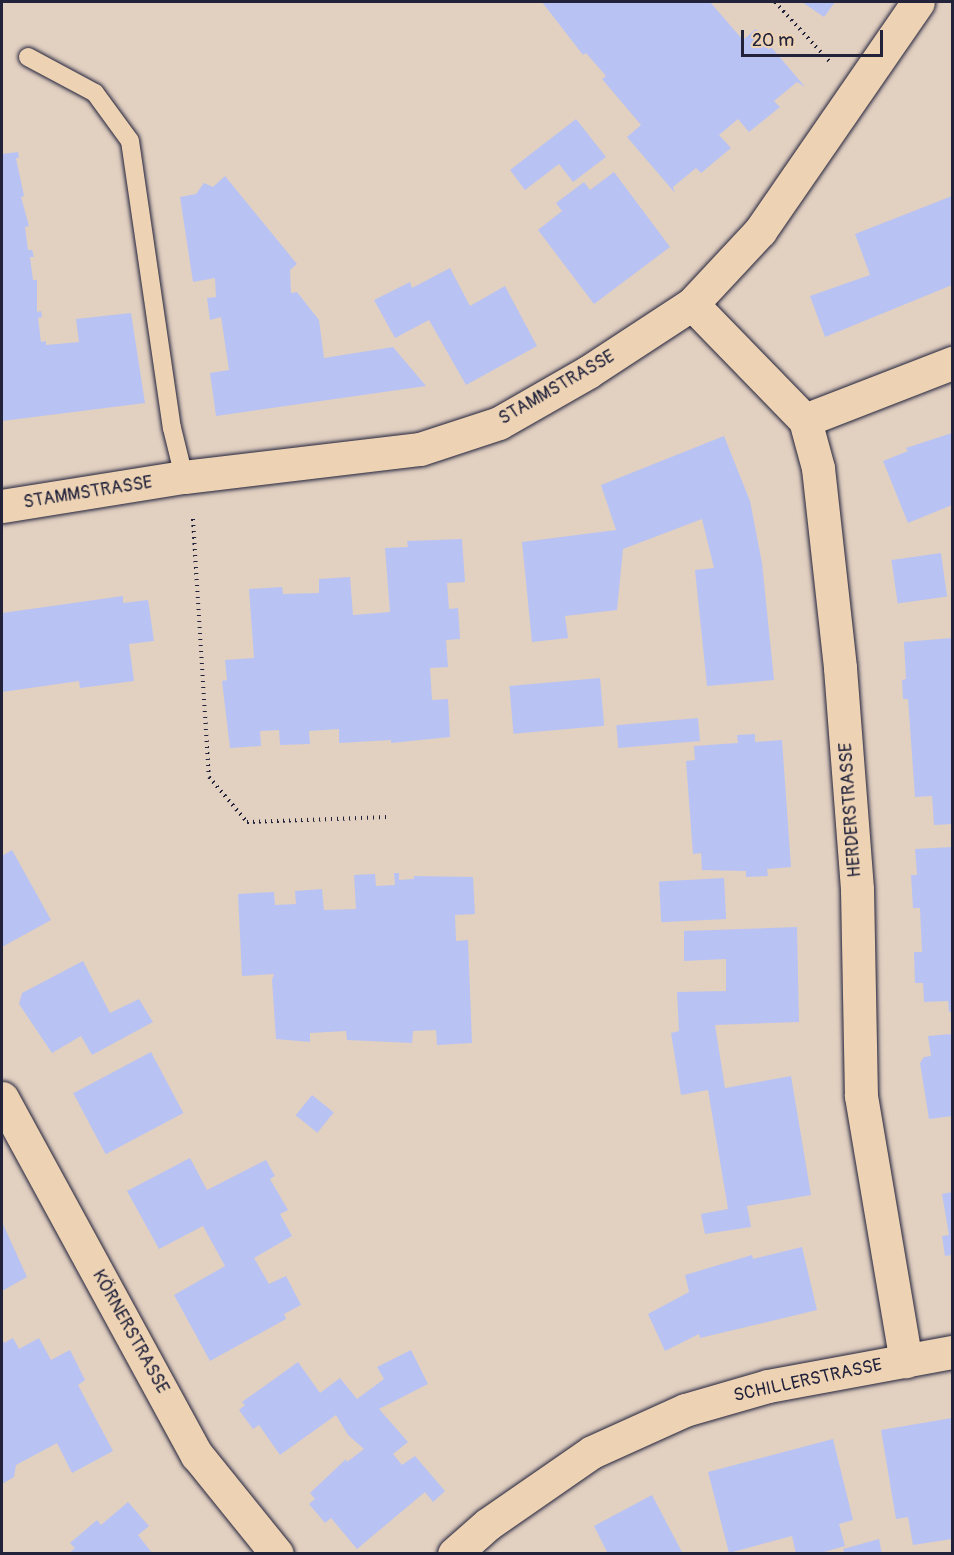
<!DOCTYPE html>
<html>
<head>
<meta charset="utf-8">
<style>
	body { margin:0 }
	#map { position:relative; width:954px; height:1555px; overflow:hidden; background:#e2d0c1; font-family:Pangolin,sans-serif }
	div>[style] { position:absolute }
	[style*='--x'] { left:calc(var(--x)*1px); top:calc(var(--y)*1px); width:calc(var(--w)*1px); rotate:calc(var(--a)*1deg) }
	.building>* { inset:0; background:#b8c3f4; transform-origin:0 0 }
	.path>* { height:4px; margin-top:-2px; transform-origin:0; background:repeating-linear-gradient(90deg,#22223b 0 1.5px,transparent 0 6px) }
	.roads { filter:drop-shadow(0 0 2px #22223b) drop-shadow(0 0 2px #22223b) }
	.lane>* { height:18px; margin:-9px; padding:0 9px; transform-origin:9px; border-radius:9px; background:#edd3b4 }
	.street>* { height:33px; margin:-16.5px; padding:0 16.5px; transform-origin:16.5px; border-radius:16.5px; background:#edd3b4 }
	span { translate:-50% -50%; white-space:nowrap; text-align:center; line-height:1.15; -webkit-text-stroke:6px #edd3b4; paint-order:stroke }
	.street-label { font-size:18px; color:#22223b }
	.frame { position:absolute; inset:0; border:3px solid #22223b; pointer-events:none }
	.scale { position:absolute; left:741px; top:30px; width:142px; height:27px; box-sizing:border-box; border:3px solid #22223b; border-top:0; padding-left:8px; font-size:18px; line-height:21px; white-space:nowrap; color:#22223b; -webkit-text-stroke:4px #edd3b4; paint-order:stroke }
</style>
</head>
<body>
<div id="map">
	<div class="building">
		<div style="clip-path:polygon(542px 2px,710px 2px,743px 40px,756px 29px,805px 87px,797px 82px,774px 101px,780px 107px,749px 132px,738px 119px,719px 135px,731px 148px,701px 173px,696px 168px,673px 187px,675px 193px,627px 137px,641px 125px,602px 79px,606px 76px,586px 53px,583px 55px)"></div>
		<div style="clip-path:polygon(802px 2px,835px 2px,824px 17px)"></div>
		<div style="clip-path:polygon(576px 119px,606px 157px,573px 182px,559px 164px,525px 190px,510px 170px)"></div>
		<div style="clip-path:polygon(18px 152px,19px 158px,16px 158px,24px 196px,21px 197px,29px 226px,25px 227px,28px 250px,32px 250px,34px 257px,30px 257px,33px 280px,37px 280px,37px 312px,41px 311px,42px 317px,38px 318px,41px 342px,46px 341px,46px 345px,79px 342px,76px 319px,131px 313px,145px 403px,2px 421px,2px 154px)"></div>
		<div style="clip-path:polygon(614px 172px,670px 247px,594px 304px,538px 230px,562px 211px,556px 203px,584px 182px,590px 190px)"></div>
		<div style="clip-path:polygon(225px 176px,297px 264px,290px 270px,291px 293px,297px 292px,319px 320px,324px 358px,393px 347px,426px 386px,216px 416px,210px 373px,229px 370px,221px 317px,210px 320px,207px 298px,216px 297px,215px 278px,193px 282px,180px 197px,196px 194px,204px 183px,213px 187px)"></div>
		<div style="clip-path:polygon(952px 196px,952px 285px,825px 337px,810px 296px,870px 275px,855px 234px)"></div>
		<div style="clip-path:polygon(450px 268px,470px 306px,505px 286px,537px 346px,466px 385px,429px 320px,395px 338px,374px 300px,410px 282px,412px 288px)"></div>
		<div style="clip-path:polygon(952px 433px,952px 505px,908px 523px,883px 461px,908px 451px,906px 448px)"></div>
		<div style="clip-path:polygon(724px 436px,750px 501px,762px 563px,774px 680px,707px 686px,695px 570px,714px 568px,702px 519px,623px 549px,617px 610px,565px 616px,568px 638px,532px 642px,522px 542px,616px 530px,601px 485px)"></div>
		<div style="clip-path:polygon(462px 539px,465px 582px,447px 583px,449px 609px,458px 608px,460px 639px,446px 640px,448px 667px,430px 668px,432px 700px,448px 699px,450px 737px,391px 743px,391px 740px,339px 743px,339px 729px,309px 731px,310px 744px,280px 745px,279px 730px,260px 731px,261px 746px,230px 748px,222px 681px,227px 680px,225px 660px,254px 658px,249px 589px,282px 587px,283px 594px,319px 593px,319px 579px,350px 577px,353px 615px,390px 612px,385px 548px,408px 547px,407px 541px)"></div>
		<div style="left:941px;top:553px;width:44px;height:50px;rotate:82deg"></div>
		<div style="clip-path:polygon(123px 596px,123px 603px,148px 600px,154px 641px,129px 644px,134px 681px,80px 688px,79px 681px,2px 692px,2px 613px)"></div>
		<div style="clip-path:polygon(952px 638px,952px 824px,934px 825px,932px 796px,915px 797px,908px 699px,903px 699px,902px 680px,906px 679px,904px 642px)"></div>
		<div style="left:600px;top:678px;width:48px;height:91px;rotate:85deg"></div>
		<div style="left:698px;top:718px;width:23px;height:82px;rotate:85deg"></div>
		<div style="clip-path:polygon(755px 734px,755px 742px,782px 740px,791px 867px,767px 869px,768px 876px,746px 877px,746px 871px,702px 870px,701px 853px,693px 854px,686px 761px,695px 760px,694px 746px,738px 743px,737px 735px)"></div>
		<div style="clip-path:polygon(952px 847px,952px 1012px,949px 1012px,948px 1001px,924px 1002px,923px 983px,915px 983px,914px 952px,922px 952px,920px 908px,913px 908px,911px 875px,917px 875px,915px 849px)"></div>
		<div style="clip-path:polygon(12px 850px,51px 920px,2px 947px,2px 856px)"></div>
		<div style="clip-path:polygon(394px 873px,399px 873px,399px 880px,414px 879px,414px 876px,473px 877px,475px 914px,455px 915px,456px 941px,468px 940px,472px 1043px,437px 1045px,436px 1030px,413px 1031px,412px 1043px,347px 1040px,346px 1031px,310px 1033px,310px 1042px,276px 1039px,272px 980px,274px 974px,242px 976px,238px 894px,274px 892px,275px 905px,296px 904px,295px 891px,322px 889px,324px 910px,356px 909px,354px 875px,375px 874px,376px 886px,395px 885px)"></div>
		<div style="left:724px;top:878px;width:41px;height:65px;rotate:87deg"></div>
		<div style="clip-path:polygon(797px 927px,799px 1022px,715px 1025px,725px 1088px,791px 1076px,811px 1195px,747px 1206px,751px 1227px,705px 1234px,701px 1214px,728px 1209px,708px 1090px,681px 1095px,671px 1033px,679px 1031px,677px 992px,726px 991px,726px 959px,684px 961px,684px 931px)"></div>
		<div style="clip-path:polygon(83px 961px,110px 1013px,139px 999px,153px 1022px,92px 1055px,81px 1036px,52px 1053px,19px 1004px,22px 993px)"></div>
		<div style="clip-path:polygon(952px 1034px,952px 1116px,929px 1119px,920px 1063px,924px 1057px,931px 1056px,928px 1036px)"></div>
		<div style="left:151px;top:1052px;width:69px;height:88px;rotate:62deg"></div>
		<div style="left:312px;top:1095px;width:28px;height:26px;rotate:39deg"></div>
		<div style="clip-path:polygon(190px 1158px,207px 1190px,266px 1160px,275px 1176px,270px 1179px,288px 1210px,280px 1214px,292px 1236px,254px 1258px,269px 1284px,286px 1276px,301px 1305px,284px 1314px,286px 1319px,210px 1361px,174px 1295px,225px 1266px,203px 1226px,159px 1249px,127px 1191px)"></div>
		<div style="clip-path:polygon(952px 1192px,952px 1255px,945px 1256px,942px 1236px,949px 1235px,942px 1194px)"></div>
		<div style="clip-path:polygon(2px 1222px,27px 1277px,2px 1291px)"></div>
		<div style="clip-path:polygon(802px 1247px,817px 1310px,700px 1338px,699px 1334px,665px 1351px,648px 1314px,689px 1292px,685px 1275px,752px 1255px,753px 1259px)"></div>
		<div style="clip-path:polygon(2px 1338px,4px 1343px,13px 1338px,19px 1349px,39px 1338px,51px 1360px,70px 1350px,85px 1380px,78px 1385px,113px 1451px,72px 1473px,57px 1443px,16px 1465px,14px 1477px,2px 1484px)"></div>
		<div style="clip-path:polygon(411px 1350px,428px 1384px,379px 1409px,408px 1442px,393px 1454px,402px 1465px,415px 1456px,445px 1491px,433px 1502px,425px 1492px,357px 1549px,331px 1518px,325px 1523px,309px 1504px,315px 1499px,310px 1493px,346px 1459px,347px 1462px,364px 1449px,348px 1435px,336px 1415px,280px 1455px,259px 1425px,253px 1429px,239px 1410px,245px 1405px,242px 1402px,298px 1362px,320px 1393px,340px 1378px,357px 1399px,384px 1379px,377px 1367px)"></div>
		<div style="clip-path:polygon(952px 1418px,952px 1539px,913px 1545px,908px 1517px,896px 1519px,881px 1430px)"></div>
		<div style="clip-path:polygon(833px 1439px,853px 1520px,839px 1524px,845px 1546px,817px 1554px,796px 1554px,792px 1536px,729px 1553px,708px 1472px)"></div>
		<div style="clip-path:polygon(652px 1495px,683px 1554px,608px 1554px,594px 1526px)"></div>
		<div style="clip-path:polygon(128px 1502px,149px 1526px,138px 1535px,153px 1554px,68px 1554px,75px 1548px,70px 1543px,97px 1520px,101px 1525px)"></div>
		<div style="clip-path:polygon(879px 1539px,882px 1554px,845px 1554px,843px 1549px)"></div>
	</div>
	<div class="path">
		<div style="--x:775;--y:2;--w:80;--a:47.5"></div>
		<div style="--x:193;--y:519;--w:258;--a:86.5"></div>
		<div style="--x:209;--y:777;--w:59;--a:49.8"></div>
		<div style="--x:247;--y:822;--w:141;--a:-2"></div>
	</div>
	<div class="roads">
		<div class="lane">
			<div style="--x:28;--y:57;--w:76;--a:28.2"></div>
			<div style="--x:95;--y:93;--w:59;--a:53.9"></div>
			<div style="--x:130;--y:141;--w:290;--a:81.7"></div>
			<div style="--x:172;--y:428;--w:50;--a:76.2"></div>
		</div>
		<div class="street">
			<div style="--x:692;--y:304;--w:162;--a:45.8"></div>
			<div style="--x:805;--y:420;--w:50;--a:74.8"></div>
			<div style="--x:818;--y:468;--w:201;--a:83.7"></div>
			<div style="--x:840;--y:668;--w:222;--a:85.6"></div>
			<div style="--x:857;--y:889;--w:207;--a:88.9"></div>
			<div style="--x:861;--y:1096;--w:269;--a:80.4"></div>
			<div style="--x:805;--y:420;--w:158;--a:-21.2"></div>
			<div style="--x:2;--y:506;--w:184;--a:-9.1"></div>
			<div style="--x:184;--y:477;--w:238;--a:-6.8"></div>
			<div style="--x:420;--y:449;--w:83;--a:-18.2"></div>
			<div style="--x:499;--y:423;--w:103;--a:-29.8"></div>
			<div style="--x:588;--y:372;--w:124;--a:-33.2"></div>
			<div style="--x:692;--y:304;--w:100;--a:-47"></div>
			<div style="--x:760;--y:231;--w:278;--a:-55.4"></div>
			<div style="--x:2;--y:1098;--w:407;--a:61.4"></div>
			<div style="--x:197;--y:1455;--w:127;--a:51.1"></div>
			<div style="--x:454;--y:1554;--w:45;--a:-41.4"></div>
			<div style="--x:488;--y:1524;--w:126;--a:-34.7"></div>
			<div style="--x:592;--y:1452;--w:102;--a:-24.3"></div>
			<div style="--x:685;--y:1410;--w:86;--a:-16.1"></div>
			<div style="--x:768;--y:1386;--w:187;--a:-10.5"></div>
		</div>
	</div>
	<div class="street-label">
		<span style="left:557px;top:388px;rotate:-30deg">STAMMSTRASSE</span>
		<span style="left:88px;top:493px;rotate:-9deg">STAMMSTRASSE</span>
		<span style="left:851px;top:810px;rotate:-94deg">HERDERSTRASSE</span>
		<span style="left:130px;top:1332px;rotate:61deg">KÖRNERSTRASSE</span>
		<span style="left:808px;top:1381px;rotate:-12deg">SCHILLERSTRASSE</span>
	</div>
	<div class="frame"></div>
	<div class="scale">20 m</div>
</div>
</body>
</html>
